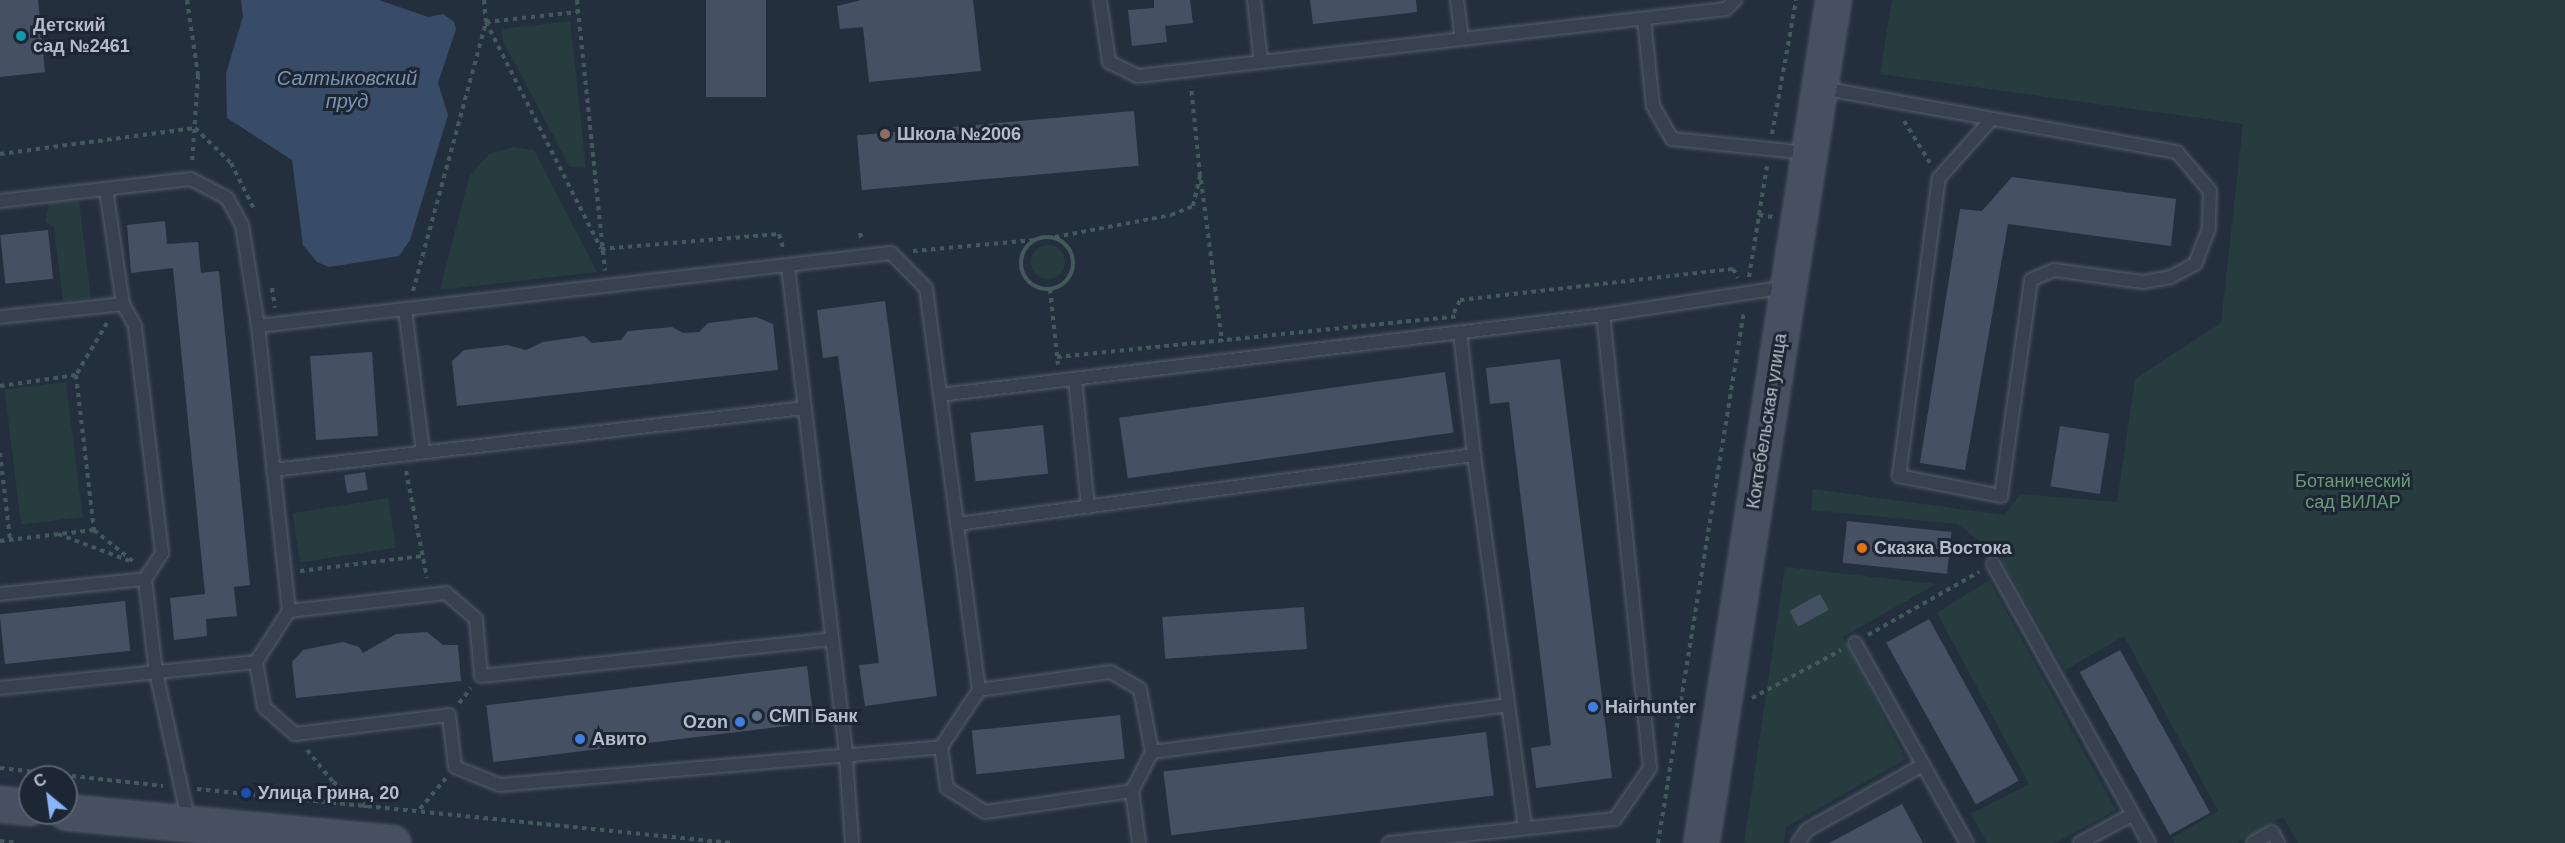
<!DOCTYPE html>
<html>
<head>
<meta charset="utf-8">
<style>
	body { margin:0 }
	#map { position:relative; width:2565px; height:843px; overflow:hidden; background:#242f3e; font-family:Arial,sans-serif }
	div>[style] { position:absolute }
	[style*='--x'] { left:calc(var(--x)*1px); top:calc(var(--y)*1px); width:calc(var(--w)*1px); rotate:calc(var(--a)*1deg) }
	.green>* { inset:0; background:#263c3f; transform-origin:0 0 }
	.round { border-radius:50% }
	.water>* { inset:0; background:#394c67 }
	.building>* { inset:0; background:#455162; transform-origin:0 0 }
	.path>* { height:4px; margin-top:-2px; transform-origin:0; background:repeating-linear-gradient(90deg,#44595c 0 4.5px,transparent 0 9px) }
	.path>.ring { margin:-2px; padding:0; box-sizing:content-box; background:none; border:4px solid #44595c; border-radius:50% }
	.roads { filter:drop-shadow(0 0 2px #565f6c) drop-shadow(0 0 2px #565f6c) }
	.lane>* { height:12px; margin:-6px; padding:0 6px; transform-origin:6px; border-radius:6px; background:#38414e }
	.secondary>* { height:33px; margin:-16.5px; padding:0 16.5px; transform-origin:16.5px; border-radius:16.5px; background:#465061 }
	.dots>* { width:16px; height:16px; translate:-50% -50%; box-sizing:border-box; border:3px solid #1d2633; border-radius:50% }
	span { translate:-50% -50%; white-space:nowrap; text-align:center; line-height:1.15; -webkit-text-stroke:6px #1d2633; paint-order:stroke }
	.poi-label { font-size:18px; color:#b4bcc9; font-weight:700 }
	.left { translate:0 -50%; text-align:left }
	.right { translate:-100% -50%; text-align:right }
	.street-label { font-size:18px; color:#b4bcc9 }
	.park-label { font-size:18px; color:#6b9a76 }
	.water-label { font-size:20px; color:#7c92b1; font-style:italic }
	.north { position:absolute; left:18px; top:765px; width:60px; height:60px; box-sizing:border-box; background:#1d2633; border:2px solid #59626f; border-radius:50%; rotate:331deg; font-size:16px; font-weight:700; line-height:24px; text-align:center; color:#b4bcc9 }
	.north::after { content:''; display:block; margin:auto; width:21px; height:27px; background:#8ab4f8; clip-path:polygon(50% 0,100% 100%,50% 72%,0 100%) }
</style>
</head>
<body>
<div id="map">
	<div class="green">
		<div style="clip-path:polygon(1892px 0,2565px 0,2565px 843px,2298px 843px,2283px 817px,2237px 843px,2174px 843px,2172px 838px,2218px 811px,2124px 636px,2065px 670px,1999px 556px,1957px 524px,1811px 510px,1813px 489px,2004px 515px,2020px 494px,2117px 502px,2135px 379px,2221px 323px,2243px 124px,1880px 74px)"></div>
		<div style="clip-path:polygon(570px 21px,586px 168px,570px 167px,503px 41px,502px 29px)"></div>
		<div style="clip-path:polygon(513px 147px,534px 150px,597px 272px,440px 290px,469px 177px,489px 154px)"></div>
		<div style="clip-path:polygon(79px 201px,91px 298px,63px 301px,54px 227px,45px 222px,49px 203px)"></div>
		<div class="round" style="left:1031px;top:245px;width:34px;height:34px"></div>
		<div style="left:66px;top:382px;width:136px;height:62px;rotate:83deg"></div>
		<div style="left:388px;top:498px;width:50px;height:97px;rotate:81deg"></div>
		<div style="clip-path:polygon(1785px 567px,1936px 584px,1843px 637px,1906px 759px,1786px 827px,1784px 843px,1744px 843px)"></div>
		<div style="clip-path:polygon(1989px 580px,2116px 810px,2055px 843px,1987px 843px,1971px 814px,2029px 784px,1937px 613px)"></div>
	</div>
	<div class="water">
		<div style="clip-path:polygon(241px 0,379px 0,428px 17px,443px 14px,454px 22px,456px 29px,438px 83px,448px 115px,410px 240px,399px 256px,329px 267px,317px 262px,303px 245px,292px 160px,227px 118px,226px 74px,243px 16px)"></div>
	</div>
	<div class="building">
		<div style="clip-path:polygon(0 0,38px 0,45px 72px,0 77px)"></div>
		<div style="left:706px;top:0;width:60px;height:97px"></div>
		<div style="clip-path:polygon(861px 0,973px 0,981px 71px,869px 82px,863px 27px,840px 29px,837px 6px)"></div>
		<div style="clip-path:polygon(1154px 0,1190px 0,1193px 23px,1165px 26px,1167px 42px,1132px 46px,1128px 10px,1154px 8px)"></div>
		<div style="clip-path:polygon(1310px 0,1416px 0,1417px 12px,1313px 24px)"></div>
		<div style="left:1134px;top:111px;width:55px;height:278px;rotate:85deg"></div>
		<div style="clip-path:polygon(2012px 177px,2176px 199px,2171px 246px,2008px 224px,1965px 470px,1920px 463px,1960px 209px,1982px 211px)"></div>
		<div style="clip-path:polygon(165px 221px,167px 244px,198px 242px,201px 273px,219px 271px,250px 585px,234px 587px,237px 616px,206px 619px,207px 636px,174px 640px,170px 598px,205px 594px,173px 268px,131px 273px,127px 225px)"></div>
		<div style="left:48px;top:230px;width:49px;height:48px;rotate:84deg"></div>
		<div style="clip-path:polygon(885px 301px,937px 696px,865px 706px,859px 665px,879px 663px,838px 356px,823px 358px,817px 310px)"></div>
		<div style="clip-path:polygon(756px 317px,773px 324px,778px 370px,457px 406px,452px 361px,464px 350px,508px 345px,526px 350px,543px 342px,584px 336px,592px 343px,621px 340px,628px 331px,672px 327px,683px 333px,699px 332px,708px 323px)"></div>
		<div style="left:372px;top:352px;width:84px;height:62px;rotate:86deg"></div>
		<div style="clip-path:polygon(1560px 359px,1612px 778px,1536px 788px,1531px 748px,1551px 745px,1509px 402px,1490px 404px,1486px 368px)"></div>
		<div style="left:1445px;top:372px;width:61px;height:329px;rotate:82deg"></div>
		<div style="left:1043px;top:425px;width:49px;height:73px;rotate:84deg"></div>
		<div style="left:2060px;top:426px;width:50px;height:61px;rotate:9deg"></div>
		<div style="left:365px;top:472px;width:18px;height:21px;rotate:81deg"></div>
		<div style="left:1847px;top:521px;width:105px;height:42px;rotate:6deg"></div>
		<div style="left:1820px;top:594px;width:18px;height:35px;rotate:61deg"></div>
		<div style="left:125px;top:601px;width:50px;height:126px;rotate:84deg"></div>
		<div style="left:1304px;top:607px;width:42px;height:142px;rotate:86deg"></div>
		<div style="left:1929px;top:619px;width:185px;height:49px;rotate:61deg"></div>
		<div style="clip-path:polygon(427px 632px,443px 645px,458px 645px,461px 681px,296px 698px,292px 662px,303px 650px,343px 642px,359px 647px,363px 653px,396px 634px)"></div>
		<div style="left:2120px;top:650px;width:186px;height:46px;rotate:61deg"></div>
		<div style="left:807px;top:666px;width:57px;height:323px;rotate:83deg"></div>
		<div style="left:1120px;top:715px;width:44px;height:149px;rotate:84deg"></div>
		<div style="left:1486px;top:732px;width:64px;height:325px;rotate:83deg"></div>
		<div style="clip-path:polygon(1902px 804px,1923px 843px,1829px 843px)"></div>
	</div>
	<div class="path">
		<div style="--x:187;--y:0;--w:76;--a:81.7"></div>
		<div style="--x:198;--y:75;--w:88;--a:93.9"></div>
		<div style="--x:484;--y:0;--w:22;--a:85"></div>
		<div style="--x:486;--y:22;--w:254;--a:63.1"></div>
		<div style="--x:601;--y:249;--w:179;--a:-4.8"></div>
		<div style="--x:779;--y:234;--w:15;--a:74"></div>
		<div style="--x:577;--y:0;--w:272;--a:84.1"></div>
		<div style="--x:1904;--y:121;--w:49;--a:58.2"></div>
		<div style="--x:195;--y:128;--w:50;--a:44.2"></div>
		<div style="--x:231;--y:163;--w:54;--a:63.4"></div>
		<div style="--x:1772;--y:134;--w:136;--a:-79.8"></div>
		<div style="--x:0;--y:154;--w:197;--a:-7.6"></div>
		<div style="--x:1201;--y:180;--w:163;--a:82.6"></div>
		<div style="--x:1759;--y:215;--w:14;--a:8"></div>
		<div style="--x:860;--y:233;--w:8;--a:76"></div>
		<div class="ring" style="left:1021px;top:237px;width:48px;height:48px"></div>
		<div style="--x:1055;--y:237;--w:118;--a:-10.7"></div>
		<div style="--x:1171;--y:215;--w:24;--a:-22"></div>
		<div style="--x:1193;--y:206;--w:31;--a:-77"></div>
		<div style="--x:1200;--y:176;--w:90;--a:-95.7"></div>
		<div style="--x:913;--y:251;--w:121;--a:-5.2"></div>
		<div style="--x:1749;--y:277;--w:112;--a:-80.8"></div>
		<div style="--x:272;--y:288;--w:20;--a:81"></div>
		<div style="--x:1050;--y:289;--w:76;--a:84"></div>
		<div style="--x:413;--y:291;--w:279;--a:-74.8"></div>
		<div style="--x:486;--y:22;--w:93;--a:-6.2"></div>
		<div style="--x:1454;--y:313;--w:14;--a:-65"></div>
		<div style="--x:1460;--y:300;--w:275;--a:-6.5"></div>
		<div style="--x:1733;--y:269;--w:10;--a:61"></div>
		<div style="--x:107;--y:323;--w:61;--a:120.8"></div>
		<div style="--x:76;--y:375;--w:156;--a:83.4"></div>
		<div style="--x:94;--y:530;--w:53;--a:38.8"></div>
		<div style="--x:1057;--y:357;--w:403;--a:-5.8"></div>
		<div style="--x:0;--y:386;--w:77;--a:-8.2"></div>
		<div style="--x:0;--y:453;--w:88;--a:83.4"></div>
		<div style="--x:406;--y:471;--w:109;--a:78.9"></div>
		<div style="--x:58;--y:534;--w:80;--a:20.5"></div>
		<div style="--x:0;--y:541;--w:95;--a:-6.7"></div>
		<div style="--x:300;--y:571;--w:124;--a:-7"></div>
		<div style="--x:1868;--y:635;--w:128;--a:-29.6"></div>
		<div style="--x:1752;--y:698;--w:101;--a:-28.3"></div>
		<div style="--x:459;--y:703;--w:19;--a:-51"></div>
		<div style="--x:307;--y:750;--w:41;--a:50.9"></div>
		<div style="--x:333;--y:782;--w:38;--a:33"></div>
		<div style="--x:365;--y:803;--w:9;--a:90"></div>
		<div style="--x:0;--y:768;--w:164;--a:6.3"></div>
		<div style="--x:197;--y:789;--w:537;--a:5.77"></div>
		<div style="--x:420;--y:809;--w:40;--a:-50"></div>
		<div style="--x:0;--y:841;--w:18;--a:6"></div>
		<div style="--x:1658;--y:843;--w:539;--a:-80.82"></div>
	</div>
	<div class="roads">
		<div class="lane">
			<div style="--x:1100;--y:0;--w:63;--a:81.7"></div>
			<div style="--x:1109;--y:62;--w:32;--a:26"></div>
			<div style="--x:1138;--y:76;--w:592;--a:-6.5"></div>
			<div style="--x:1726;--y:9;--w:13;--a:-45"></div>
			<div style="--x:1254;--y:0;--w:62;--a:83.6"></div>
			<div style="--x:1457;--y:0;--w:39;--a:83"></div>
			<div style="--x:1644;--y:19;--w:87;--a:84.1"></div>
			<div style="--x:1653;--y:106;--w:38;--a:60"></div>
			<div style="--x:1672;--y:139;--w:137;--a:5.9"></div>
			<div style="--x:1821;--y:88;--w:362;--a:10.2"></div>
			<div style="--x:2177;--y:152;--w:51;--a:49.8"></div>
			<div style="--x:2210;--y:191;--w:37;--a:92"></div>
			<div style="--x:2209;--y:228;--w:39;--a:111"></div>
			<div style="--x:2195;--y:264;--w:27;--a:152"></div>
			<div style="--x:2171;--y:277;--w:28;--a:170"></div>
			<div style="--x:2143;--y:282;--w:90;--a:-172.3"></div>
			<div style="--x:2054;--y:270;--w:25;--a:157"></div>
			<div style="--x:2031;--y:280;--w:218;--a:97.9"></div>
			<div style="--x:2001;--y:496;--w:104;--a:-168.9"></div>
			<div style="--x:1899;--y:476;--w:301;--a:-82.4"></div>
			<div style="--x:1939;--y:178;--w:76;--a:-48.2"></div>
			<div style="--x:106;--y:189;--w:116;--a:81.6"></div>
			<div style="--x:123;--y:304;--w:25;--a:61"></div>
			<div style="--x:135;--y:326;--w:229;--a:83.2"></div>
			<div style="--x:162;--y:553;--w:31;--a:123"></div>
			<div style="--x:145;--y:579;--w:94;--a:83.3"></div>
			<div style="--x:156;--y:672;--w:155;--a:77.7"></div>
			<div style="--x:0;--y:201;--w:192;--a:-6.6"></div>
			<div style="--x:191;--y:179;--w:41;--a:27.8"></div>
			<div style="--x:227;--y:198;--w:31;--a:61"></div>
			<div style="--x:242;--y:225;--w:102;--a:81"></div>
			<div style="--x:258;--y:326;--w:287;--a:83.8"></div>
			<div style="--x:289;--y:611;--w:61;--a:122.9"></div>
			<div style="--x:256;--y:662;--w:257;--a:174.2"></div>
			<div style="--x:788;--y:267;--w:493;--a:83.2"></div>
			<div style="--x:846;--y:757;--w:86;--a:86"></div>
			<div style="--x:405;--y:309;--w:144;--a:82.8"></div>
			<div style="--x:0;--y:317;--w:124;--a:-6"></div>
			<div style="--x:258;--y:326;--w:637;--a:-6.58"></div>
			<div style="--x:891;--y:253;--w:49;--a:45"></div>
			<div style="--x:926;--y:288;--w:405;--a:82.5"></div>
			<div style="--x:979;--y:690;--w:69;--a:123.7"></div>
			<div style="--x:941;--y:747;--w:41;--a:81.7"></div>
			<div style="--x:947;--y:788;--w:45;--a:32.3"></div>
			<div style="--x:985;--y:812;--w:148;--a:-8.1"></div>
			<div style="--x:1132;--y:791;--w:44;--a:-62.9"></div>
			<div style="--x:1152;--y:752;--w:64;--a:-100.8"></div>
			<div style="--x:1140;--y:689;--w:34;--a:-150"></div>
			<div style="--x:1110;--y:672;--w:132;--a:172.2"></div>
			<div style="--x:1460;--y:332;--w:124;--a:83.5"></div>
			<div style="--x:1075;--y:379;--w:129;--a:84.2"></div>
			<div style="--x:940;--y:395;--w:668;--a:-6.88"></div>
			<div style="--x:1603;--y:315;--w:186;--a:-8.7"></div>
			<div style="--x:273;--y:470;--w:535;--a:-6.66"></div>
			<div style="--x:957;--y:524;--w:522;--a:-7.6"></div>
			<div style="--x:1474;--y:455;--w:376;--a:82.2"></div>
			<div style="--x:1993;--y:564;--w:320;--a:60.8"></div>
			<div style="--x:0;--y:594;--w:146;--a:-5.9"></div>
			<div style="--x:289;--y:611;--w:158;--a:-6.5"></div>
			<div style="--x:446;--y:593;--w:40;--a:41"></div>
			<div style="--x:476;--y:619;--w:57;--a:85"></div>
			<div style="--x:481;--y:676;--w:353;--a:-6"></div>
			<div style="--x:1855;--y:643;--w:229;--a:60.8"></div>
			<div style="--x:256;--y:662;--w:46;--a:79.9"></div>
			<div style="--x:264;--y:707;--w:41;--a:41.1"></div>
			<div style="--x:295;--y:734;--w:155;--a:-7"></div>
			<div style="--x:449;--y:715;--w:52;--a:83.4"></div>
			<div style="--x:455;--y:767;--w:48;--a:21.8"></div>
			<div style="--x:500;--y:785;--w:443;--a:-4.9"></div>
			<div style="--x:1152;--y:752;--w:358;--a:-7.5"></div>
			<div style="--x:1132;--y:791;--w:52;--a:82.3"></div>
			<div style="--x:1389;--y:843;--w:227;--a:-6.1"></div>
			<div style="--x:1615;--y:819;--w:62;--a:-55.5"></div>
			<div style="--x:1650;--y:768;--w:455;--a:-95.9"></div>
			<div style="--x:1798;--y:843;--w:16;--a:-55"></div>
			<div style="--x:1807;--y:830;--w:133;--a:-29.3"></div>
			<div style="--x:2080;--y:843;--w:60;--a:-28.7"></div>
			<div style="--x:2253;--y:843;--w:22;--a:-30"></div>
			<div style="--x:2272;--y:832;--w:13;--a:61"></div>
		</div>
		<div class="secondary">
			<div style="--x:0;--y:804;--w:30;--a:6"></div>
			<div style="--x:66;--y:812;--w:328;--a:5.4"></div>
			<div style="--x:1701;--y:843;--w:853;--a:-81.1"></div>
		</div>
	</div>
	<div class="dots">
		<div style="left:21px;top:36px;background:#0f9aa8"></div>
		<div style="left:885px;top:134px;background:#8d6e63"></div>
		<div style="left:1862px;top:548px;background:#e8710a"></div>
		<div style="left:1593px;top:707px;background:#3f7fe0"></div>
		<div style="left:757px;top:716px;background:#5c6f8a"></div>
		<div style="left:740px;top:722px;background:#3f7fe0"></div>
		<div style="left:580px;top:739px;background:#3f7fe0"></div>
		<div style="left:246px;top:793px;background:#1a4fb4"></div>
	</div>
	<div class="poi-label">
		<span class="left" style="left:33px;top:36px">Детский<br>сад №2461</span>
		<span class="left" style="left:897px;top:134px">Школа №2006</span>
		<span class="left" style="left:1874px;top:548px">Сказка Востока</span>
		<span class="left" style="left:1605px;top:707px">Hairhunter</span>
		<span class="left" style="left:769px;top:716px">СМП Банк</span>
		<span class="right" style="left:728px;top:722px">Ozon</span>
		<span class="left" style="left:592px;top:739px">Авито</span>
		<span class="left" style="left:258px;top:793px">Улица Грина, 20</span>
	</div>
	<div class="street-label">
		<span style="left:1767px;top:421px;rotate:-81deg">Коктебельская улица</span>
	</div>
	<div class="park-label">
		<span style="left:2353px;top:492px">Ботанический<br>сад ВИЛАР</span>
	</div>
	<div class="water-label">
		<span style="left:347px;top:90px">Салтыковский<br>пруд</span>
	</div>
	<div class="north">С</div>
</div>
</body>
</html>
